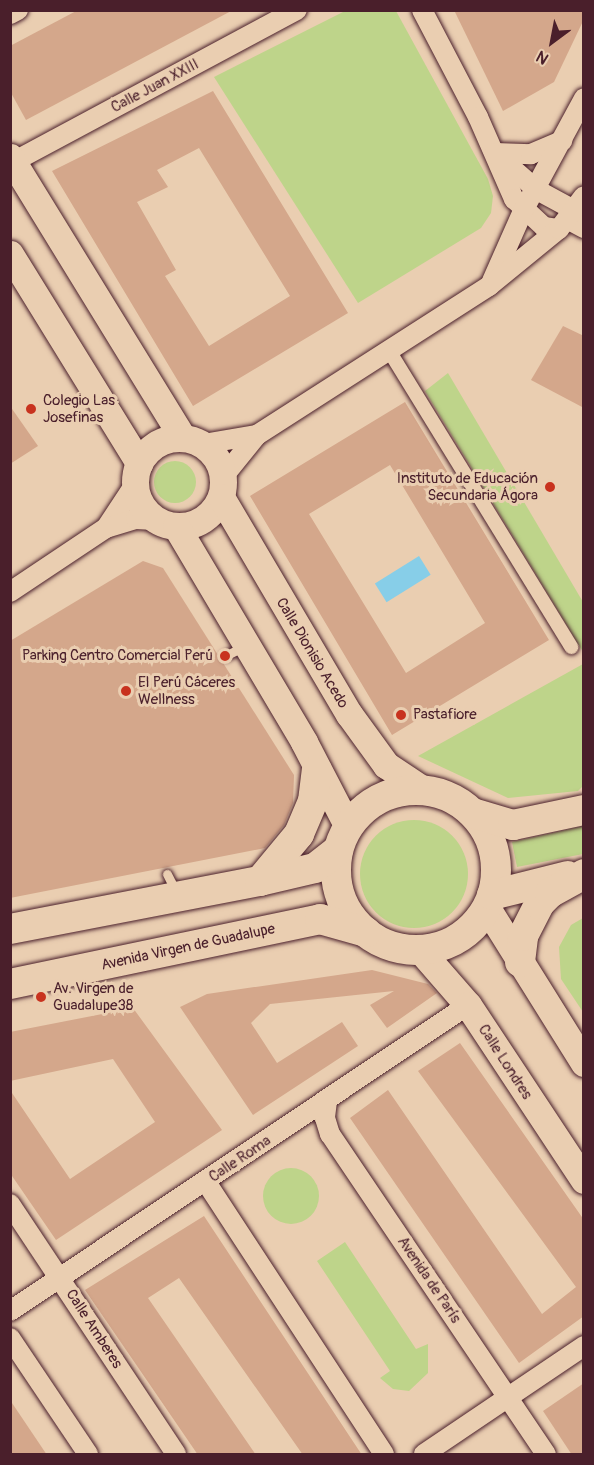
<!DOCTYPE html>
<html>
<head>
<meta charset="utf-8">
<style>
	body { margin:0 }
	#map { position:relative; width:594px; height:1465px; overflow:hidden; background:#eaceb1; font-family:Pangolin,sans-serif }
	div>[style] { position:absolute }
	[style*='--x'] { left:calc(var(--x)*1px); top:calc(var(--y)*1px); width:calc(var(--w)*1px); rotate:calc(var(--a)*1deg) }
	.green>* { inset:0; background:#bed48a }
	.round { border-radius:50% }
	.water>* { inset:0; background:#87cee8; transform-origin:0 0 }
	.building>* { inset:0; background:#d4a78b }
	.roads { filter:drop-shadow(0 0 2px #4a1f2b) drop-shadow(0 0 2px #4a1f2b) }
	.service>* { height:9px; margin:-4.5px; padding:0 4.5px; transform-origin:4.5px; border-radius:4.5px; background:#eaceb1 }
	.pedestrian>* { height:14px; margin:-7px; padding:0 7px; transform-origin:7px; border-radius:7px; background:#eaceb1 }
	.minor>* { height:20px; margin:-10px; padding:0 10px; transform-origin:10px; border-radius:10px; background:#eaceb1 }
	.secondary>* { height:27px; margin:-13.5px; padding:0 13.5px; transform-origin:13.5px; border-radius:13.5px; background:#eaceb1 }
	.secondary>.ring { margin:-13.5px; padding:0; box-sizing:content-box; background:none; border:27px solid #eaceb1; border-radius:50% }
	.primary>* { height:30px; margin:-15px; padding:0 15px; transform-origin:15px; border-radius:15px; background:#eaceb1 }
	.primary>.ring { margin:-15px; padding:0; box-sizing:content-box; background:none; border:30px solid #eaceb1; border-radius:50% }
	.dots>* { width:16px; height:16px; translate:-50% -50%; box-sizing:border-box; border:3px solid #eaceb1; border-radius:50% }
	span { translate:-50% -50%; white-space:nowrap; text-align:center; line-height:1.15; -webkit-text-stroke:6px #eaceb1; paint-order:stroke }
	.street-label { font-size:15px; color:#4a1f2b }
	.poi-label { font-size:15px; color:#4a1f2b }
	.left { translate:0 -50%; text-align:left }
	.right { translate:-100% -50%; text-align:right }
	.frame { position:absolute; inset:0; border:12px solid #4a1f2b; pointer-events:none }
	.north { position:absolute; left:522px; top:12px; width:60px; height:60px; -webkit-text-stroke:4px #eaceb1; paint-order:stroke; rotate:212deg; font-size:16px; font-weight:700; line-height:24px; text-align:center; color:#4a1f2b }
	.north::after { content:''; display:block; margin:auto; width:21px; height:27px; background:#4a1f2b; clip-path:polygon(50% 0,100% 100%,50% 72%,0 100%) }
</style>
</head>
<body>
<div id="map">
	<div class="green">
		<div style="clip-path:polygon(345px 11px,396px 11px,488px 179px,493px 196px,491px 213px,481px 228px,358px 303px,214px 77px)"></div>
		<div style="clip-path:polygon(448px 373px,583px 602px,583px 652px,425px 391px)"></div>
		<div class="round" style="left:154px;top:461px;width:42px;height:42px"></div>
		<div style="clip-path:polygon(583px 664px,584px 785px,578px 791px,508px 798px,418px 756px)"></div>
		<div class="round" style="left:360px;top:820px;width:108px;height:108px"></div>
		<div style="clip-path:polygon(583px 826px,583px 854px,517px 867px,512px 842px)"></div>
		<div style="clip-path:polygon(583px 918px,583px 1012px,561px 979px,559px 947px,571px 925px)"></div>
		<div class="round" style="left:263px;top:1168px;width:56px;height:56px"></div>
		<div style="clip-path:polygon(345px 1242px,416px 1349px,428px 1344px,428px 1373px,409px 1391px,393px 1389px,380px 1378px,390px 1371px,317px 1261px)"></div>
	</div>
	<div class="water">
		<div style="left:419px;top:556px;width:22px;height:52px;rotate:58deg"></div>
	</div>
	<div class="building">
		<div style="clip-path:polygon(78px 10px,233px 10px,26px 120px,10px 91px,10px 46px)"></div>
		<div style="clip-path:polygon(454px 10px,584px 10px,584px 19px,554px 82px,503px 111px)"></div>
		<div style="clip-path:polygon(evenodd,213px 91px,348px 313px,193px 406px,52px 171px,213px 91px,199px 148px,290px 296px,209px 346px,165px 276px,176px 270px,137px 202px,168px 187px,157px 170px,199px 148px)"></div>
		<div style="clip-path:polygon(563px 326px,584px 336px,584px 408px,531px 380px)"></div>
		<div style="clip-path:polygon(evenodd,405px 402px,549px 640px,392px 735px,250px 496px,405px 402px,390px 465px,485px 623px,406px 673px,309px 514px,390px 465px)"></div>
		<div style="clip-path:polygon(10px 406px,38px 446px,10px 464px)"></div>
		<div style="clip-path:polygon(143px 561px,163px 568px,294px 775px,293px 803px,284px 825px,265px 848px,10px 898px,10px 641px)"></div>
		<div style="clip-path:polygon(372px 970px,428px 984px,437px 993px,387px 1028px,370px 1005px,394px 991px,270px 1004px,251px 1023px,277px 1063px,342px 1022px,358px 1046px,253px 1115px,180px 1007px,207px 994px)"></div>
		<div style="clip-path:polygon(133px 1008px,222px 1130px,56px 1240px,10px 1173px,10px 1090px,70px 1179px,155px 1122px,113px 1059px,10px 1081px,10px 1032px)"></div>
		<div style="clip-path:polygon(460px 1043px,584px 1220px,584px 1316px,519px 1363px,350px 1118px,388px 1090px,542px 1314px,576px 1287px,418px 1071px)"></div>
		<div style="clip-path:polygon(204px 1216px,362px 1455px,303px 1455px,179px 1278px,148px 1298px,256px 1455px,198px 1455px,85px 1290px)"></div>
		<div style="clip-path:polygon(584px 1383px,584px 1455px,572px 1455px,543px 1411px)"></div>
		<div style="clip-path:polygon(10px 1400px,47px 1455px,10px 1455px)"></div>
	</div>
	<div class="roads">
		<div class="service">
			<div style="--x:225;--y:656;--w:22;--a:-27"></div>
			<div style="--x:167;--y:874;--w:22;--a:63"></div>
		</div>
		<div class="pedestrian">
			<div style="--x:388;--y:349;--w:350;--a:58.4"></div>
		</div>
		<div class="minor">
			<div style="--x:422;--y:10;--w:121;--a:62.4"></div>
			<div style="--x:478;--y:117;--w:90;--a:66.3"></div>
			<div style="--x:514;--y:199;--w:41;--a:43"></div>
			<div style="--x:544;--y:227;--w:15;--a:8"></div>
			<div style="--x:10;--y:14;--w:9;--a:-27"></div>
			<div style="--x:495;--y:153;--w:36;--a:2"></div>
			<div style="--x:531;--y:154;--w:34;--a:-23"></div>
			<div style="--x:497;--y:155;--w:53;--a:41.2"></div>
			<div style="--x:537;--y:190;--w:42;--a:28.4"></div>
			<div style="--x:13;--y:162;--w:322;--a:-28.2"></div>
			<div style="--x:567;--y:219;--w:19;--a:28"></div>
			<div style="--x:492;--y:281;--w:77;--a:-66.1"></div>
			<div style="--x:523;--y:211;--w:128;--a:-61.6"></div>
			<div style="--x:257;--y:435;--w:276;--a:-32.7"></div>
			<div style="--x:489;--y:286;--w:90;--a:-39.2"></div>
			<div style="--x:559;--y:229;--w:41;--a:-52.9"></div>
			<div style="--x:203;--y:444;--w:55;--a:-9.5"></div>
			<div style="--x:257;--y:435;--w:54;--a:129"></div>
			<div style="--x:106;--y:528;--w:53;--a:-56.6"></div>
			<div style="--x:10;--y:592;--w:115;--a:-33.7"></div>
			<div style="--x:106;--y:528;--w:31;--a:-17"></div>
			<div style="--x:136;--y:519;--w:19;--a:3"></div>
			<div style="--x:327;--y:1101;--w:17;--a:97"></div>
			<div style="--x:325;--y:1118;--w:17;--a:73"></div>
			<div style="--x:330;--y:1134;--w:386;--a:56"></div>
			<div style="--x:206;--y:1182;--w:325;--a:56.8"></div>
			<div style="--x:10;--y:1204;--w:300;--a:56.4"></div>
			<div style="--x:10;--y:1311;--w:551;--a:-33.75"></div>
			<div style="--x:10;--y:1338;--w:140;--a:56.1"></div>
			<div style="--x:424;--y:1454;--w:193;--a:-34"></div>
		</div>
		<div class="secondary">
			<div style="--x:10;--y:157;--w:330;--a:58.4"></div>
			<div style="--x:10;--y:254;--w:246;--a:58.3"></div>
			<div class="ring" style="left:135px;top:438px;width:61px;height:61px"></div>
			<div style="--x:221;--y:497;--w:252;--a:59.5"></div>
			<div style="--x:349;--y:714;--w:63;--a:54"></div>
			<div style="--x:386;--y:765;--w:47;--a:33.7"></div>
			<div style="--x:176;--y:526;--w:251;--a:59.3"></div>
			<div style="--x:304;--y:742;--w:96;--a:62.6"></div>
			<div style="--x:487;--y:908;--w:183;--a:58"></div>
			<div style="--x:420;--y:950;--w:73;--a:48.9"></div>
			<div style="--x:468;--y:1005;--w:210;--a:56.5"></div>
		</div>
		<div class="primary">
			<div class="ring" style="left:336px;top:790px;width:130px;height:130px"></div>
			<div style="--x:473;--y:813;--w:42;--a:16.7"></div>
			<div style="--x:513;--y:825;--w:73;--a:-11.9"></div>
			<div style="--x:260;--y:881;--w:61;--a:-50.3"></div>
			<div style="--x:299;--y:834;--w:36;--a:-67"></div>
			<div style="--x:313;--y:801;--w:31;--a:-83"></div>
			<div style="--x:492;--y:895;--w:78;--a:-14"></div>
			<div style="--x:10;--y:929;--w:255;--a:-10.9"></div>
			<div style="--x:260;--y:881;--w:57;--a:-13.3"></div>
			<div style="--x:315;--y:868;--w:29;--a:-38"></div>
			<div style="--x:520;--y:962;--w:26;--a:-83"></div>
			<div style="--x:523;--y:936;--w:36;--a:-63"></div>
			<div style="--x:539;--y:904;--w:16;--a:-45"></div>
			<div style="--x:550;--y:893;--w:39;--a:-29"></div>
			<div style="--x:10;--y:984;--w:317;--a:-11.8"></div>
			<div style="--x:320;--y:919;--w:48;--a:15.8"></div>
		</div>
	</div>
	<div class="dots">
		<div style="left:31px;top:409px;background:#c8321e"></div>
		<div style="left:550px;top:487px;background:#c8321e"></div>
		<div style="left:225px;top:656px;background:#c8321e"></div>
		<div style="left:126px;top:691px;background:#c8321e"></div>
		<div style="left:401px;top:715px;background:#c8321e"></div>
		<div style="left:41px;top:997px;background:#c8321e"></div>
	</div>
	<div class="street-label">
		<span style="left:155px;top:86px;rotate:-28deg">Calle Juan XXIII</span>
		<span style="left:312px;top:653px;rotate:59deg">Calle Dionisio Acedo</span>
		<span style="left:188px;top:947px;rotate:-12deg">Avenida Virgen de Guadalupe</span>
		<span style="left:505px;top:1062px;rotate:57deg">Calle Londres</span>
		<span style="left:240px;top:1159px;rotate:-34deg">Calle Roma</span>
		<span style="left:429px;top:1280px;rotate:56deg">Avenida de París</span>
		<span style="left:94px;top:1329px;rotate:57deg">Calle Amberes</span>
	</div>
	<div class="poi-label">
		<span class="left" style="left:43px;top:409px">Colegio Las<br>Josefinas</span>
		<span class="right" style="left:538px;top:487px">Instituto de Educación<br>Secundaria Ágora</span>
		<span class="right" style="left:213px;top:656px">Parking Centro Comercial Perú</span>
		<span class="left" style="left:138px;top:691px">El Perú Cáceres<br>Wellness</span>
		<span class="left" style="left:413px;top:715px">Pastafiore</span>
		<span class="left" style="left:53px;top:997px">Av. Virgen de<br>Guadalupe38</span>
	</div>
	<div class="frame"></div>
	<div class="north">N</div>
</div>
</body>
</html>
